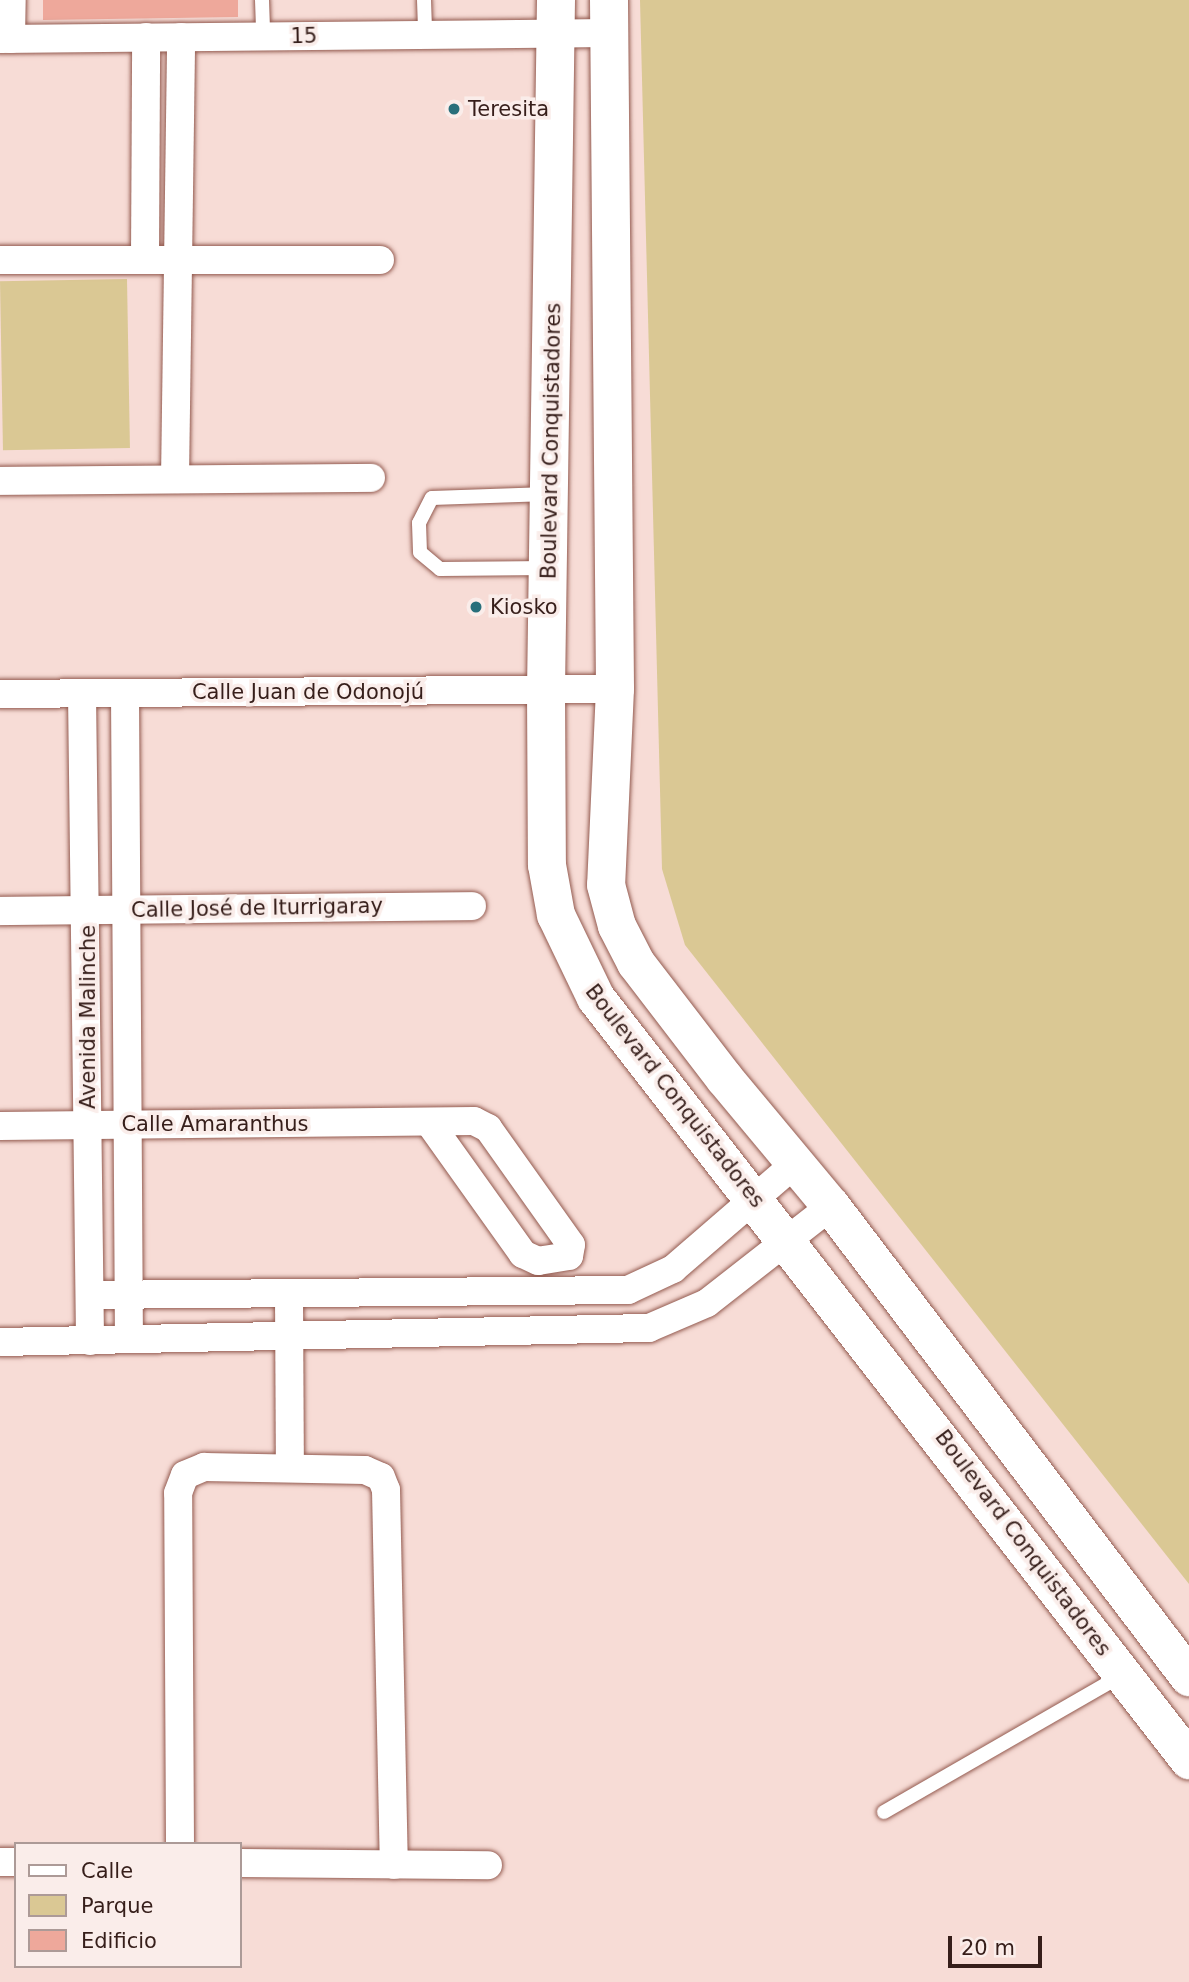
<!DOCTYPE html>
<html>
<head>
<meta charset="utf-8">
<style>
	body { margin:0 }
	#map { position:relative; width:1189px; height:1982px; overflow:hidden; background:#f7dcd6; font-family:"DejaVu Sans",sans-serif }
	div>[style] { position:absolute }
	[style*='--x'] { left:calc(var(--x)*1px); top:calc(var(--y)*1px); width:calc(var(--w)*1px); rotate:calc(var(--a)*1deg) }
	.green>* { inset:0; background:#dac894; transform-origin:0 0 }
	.building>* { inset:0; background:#eea89b }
	.roads { filter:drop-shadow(0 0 2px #935a4f) drop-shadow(0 0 2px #935a4f) }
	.lane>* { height:14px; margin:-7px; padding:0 7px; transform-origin:7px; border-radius:7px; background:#fff }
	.street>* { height:28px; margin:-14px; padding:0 14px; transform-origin:14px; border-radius:14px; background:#fff }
	.secondary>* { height:38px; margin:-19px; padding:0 19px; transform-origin:19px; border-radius:19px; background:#fff }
	.dots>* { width:19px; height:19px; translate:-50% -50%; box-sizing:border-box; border:4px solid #faedea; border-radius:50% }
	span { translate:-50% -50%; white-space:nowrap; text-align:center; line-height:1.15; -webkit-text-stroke:7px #faedea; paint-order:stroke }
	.street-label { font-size:21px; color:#361e1a }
	.poi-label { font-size:21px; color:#361e1a }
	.left { translate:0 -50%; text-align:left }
	.legend { position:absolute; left:14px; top:1842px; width:228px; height:126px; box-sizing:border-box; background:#faedea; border:2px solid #ac9a97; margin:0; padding:9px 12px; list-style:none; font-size:21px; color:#361e1a }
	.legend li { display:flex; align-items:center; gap:14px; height:35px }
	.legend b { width:35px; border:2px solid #ac9a97 }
	.scale { position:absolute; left:948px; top:1936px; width:94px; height:32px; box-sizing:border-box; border:4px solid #361e1a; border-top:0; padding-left:9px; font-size:21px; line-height:24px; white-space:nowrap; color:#361e1a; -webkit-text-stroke:5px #faedea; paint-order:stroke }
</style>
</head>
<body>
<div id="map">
	<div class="green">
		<div style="clip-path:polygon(640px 0,1189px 0,1189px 1584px,685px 945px,662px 869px)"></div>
		<div style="left:127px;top:279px;width:169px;height:127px;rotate:89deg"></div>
	</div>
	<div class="building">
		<div style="clip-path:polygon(43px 0,238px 0,238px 17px,43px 20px)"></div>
	</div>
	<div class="roads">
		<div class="lane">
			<div style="--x:262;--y:0;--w:37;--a:88"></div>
			<div style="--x:424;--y:0;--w:33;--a:88"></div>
			<div style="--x:548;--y:568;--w:108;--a:179.5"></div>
			<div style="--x:440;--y:569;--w:26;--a:-140"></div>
			<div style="--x:420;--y:552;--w:29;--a:-92"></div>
			<div style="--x:419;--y:523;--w:28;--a:-63"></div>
			<div style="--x:432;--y:498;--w:116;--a:-2"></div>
			<div style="--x:884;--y:1812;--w:275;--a:-29.9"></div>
		</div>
		<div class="street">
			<div style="--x:0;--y:39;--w:609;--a:-0.56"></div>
			<div style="--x:11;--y:39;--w:39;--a:-89"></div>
			<div style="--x:145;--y:259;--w:222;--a:-89.7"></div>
			<div style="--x:0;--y:260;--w:380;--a:0"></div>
			<div style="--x:175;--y:479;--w:442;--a:-89.2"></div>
			<div style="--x:0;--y:481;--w:371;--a:-0.5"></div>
			<div style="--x:82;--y:693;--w:648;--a:89.29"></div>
			<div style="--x:125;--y:693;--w:646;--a:89.65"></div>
			<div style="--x:0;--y:694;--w:615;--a:-0.47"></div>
			<div style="--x:0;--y:911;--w:472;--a:-0.6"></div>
			<div style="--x:0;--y:1126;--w:474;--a:-0.6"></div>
			<div style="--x:474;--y:1121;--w:16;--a:27"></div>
			<div style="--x:488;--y:1128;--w:143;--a:54.6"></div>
			<div style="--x:571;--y:1245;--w:11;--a:100"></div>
			<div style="--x:569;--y:1256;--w:31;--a:171"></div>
			<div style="--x:538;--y:1261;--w:17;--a:-155"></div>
			<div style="--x:523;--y:1254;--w:162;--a:-125.5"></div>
			<div style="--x:90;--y:1295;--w:538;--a:-0.53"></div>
			<div style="--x:628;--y:1290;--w:50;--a:-25"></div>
			<div style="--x:673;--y:1269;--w:162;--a:-40.8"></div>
			<div style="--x:289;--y:1295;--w:173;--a:89.7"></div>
			<div style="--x:0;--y:1342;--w:649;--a:-1.24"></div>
			<div style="--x:649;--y:1328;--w:63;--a:-23.3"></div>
			<div style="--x:707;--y:1303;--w:157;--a:-38"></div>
			<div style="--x:180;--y:1844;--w:351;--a:-90.3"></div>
			<div style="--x:178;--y:1493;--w:19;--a:-69"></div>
			<div style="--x:185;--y:1475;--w:21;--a:-23"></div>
			<div style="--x:204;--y:1467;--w:161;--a:1.1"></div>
			<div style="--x:365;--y:1470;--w:17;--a:24"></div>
			<div style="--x:381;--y:1477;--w:14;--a:69"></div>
			<div style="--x:386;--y:1490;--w:375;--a:88.8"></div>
			<div style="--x:0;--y:1862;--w:16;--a:0"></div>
			<div style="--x:240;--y:1863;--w:248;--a:0.5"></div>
		</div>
		<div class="secondary">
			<div style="--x:556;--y:0;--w:691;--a:90.83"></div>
			<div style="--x:546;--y:691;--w:174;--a:89.7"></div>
			<div style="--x:547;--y:865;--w:51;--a:79.8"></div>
			<div style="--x:556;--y:915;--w:92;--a:64.3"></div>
			<div style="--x:596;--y:998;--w:966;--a:52.11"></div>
			<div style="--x:609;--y:0;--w:689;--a:89.5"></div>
			<div style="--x:615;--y:689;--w:196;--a:92.6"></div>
			<div style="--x:606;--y:885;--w:42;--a:75"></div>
			<div style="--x:617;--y:926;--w:42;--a:62.8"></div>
			<div style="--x:636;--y:963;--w:146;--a:52.5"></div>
			<div style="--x:725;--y:1079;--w:165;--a:50.2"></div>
			<div style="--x:831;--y:1206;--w:592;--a:52.76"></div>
		</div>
	</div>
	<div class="dots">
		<div style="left:454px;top:109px;background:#286f7b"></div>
		<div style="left:476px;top:607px;background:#286f7b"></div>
	</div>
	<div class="street-label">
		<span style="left:304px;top:36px;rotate:-1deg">15</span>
		<span style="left:551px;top:441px;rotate:-89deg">Boulevard Conquistadores</span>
		<span style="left:308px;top:692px">Calle Juan de Odonojú</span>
		<span style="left:257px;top:908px;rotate:-1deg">Calle José de Iturrigaray</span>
		<span style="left:88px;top:1017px;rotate:-90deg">Avenida Malinche</span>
		<span style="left:675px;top:1096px;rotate:52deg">Boulevard Conquistadores</span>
		<span style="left:215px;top:1124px">Calle Amaranthus</span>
		<span style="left:1023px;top:1543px;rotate:53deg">Boulevard Conquistadores</span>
	</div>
	<div class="poi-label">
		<span class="left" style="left:468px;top:109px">Teresita</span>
		<span class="left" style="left:490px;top:607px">Kiosko</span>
	</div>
	<ul class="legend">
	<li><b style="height:9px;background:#fff"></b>Calle</li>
	<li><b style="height:19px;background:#dac894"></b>Parque</li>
	<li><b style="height:19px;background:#eea89b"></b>Edificio</li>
	</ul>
	<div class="scale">20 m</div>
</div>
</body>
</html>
